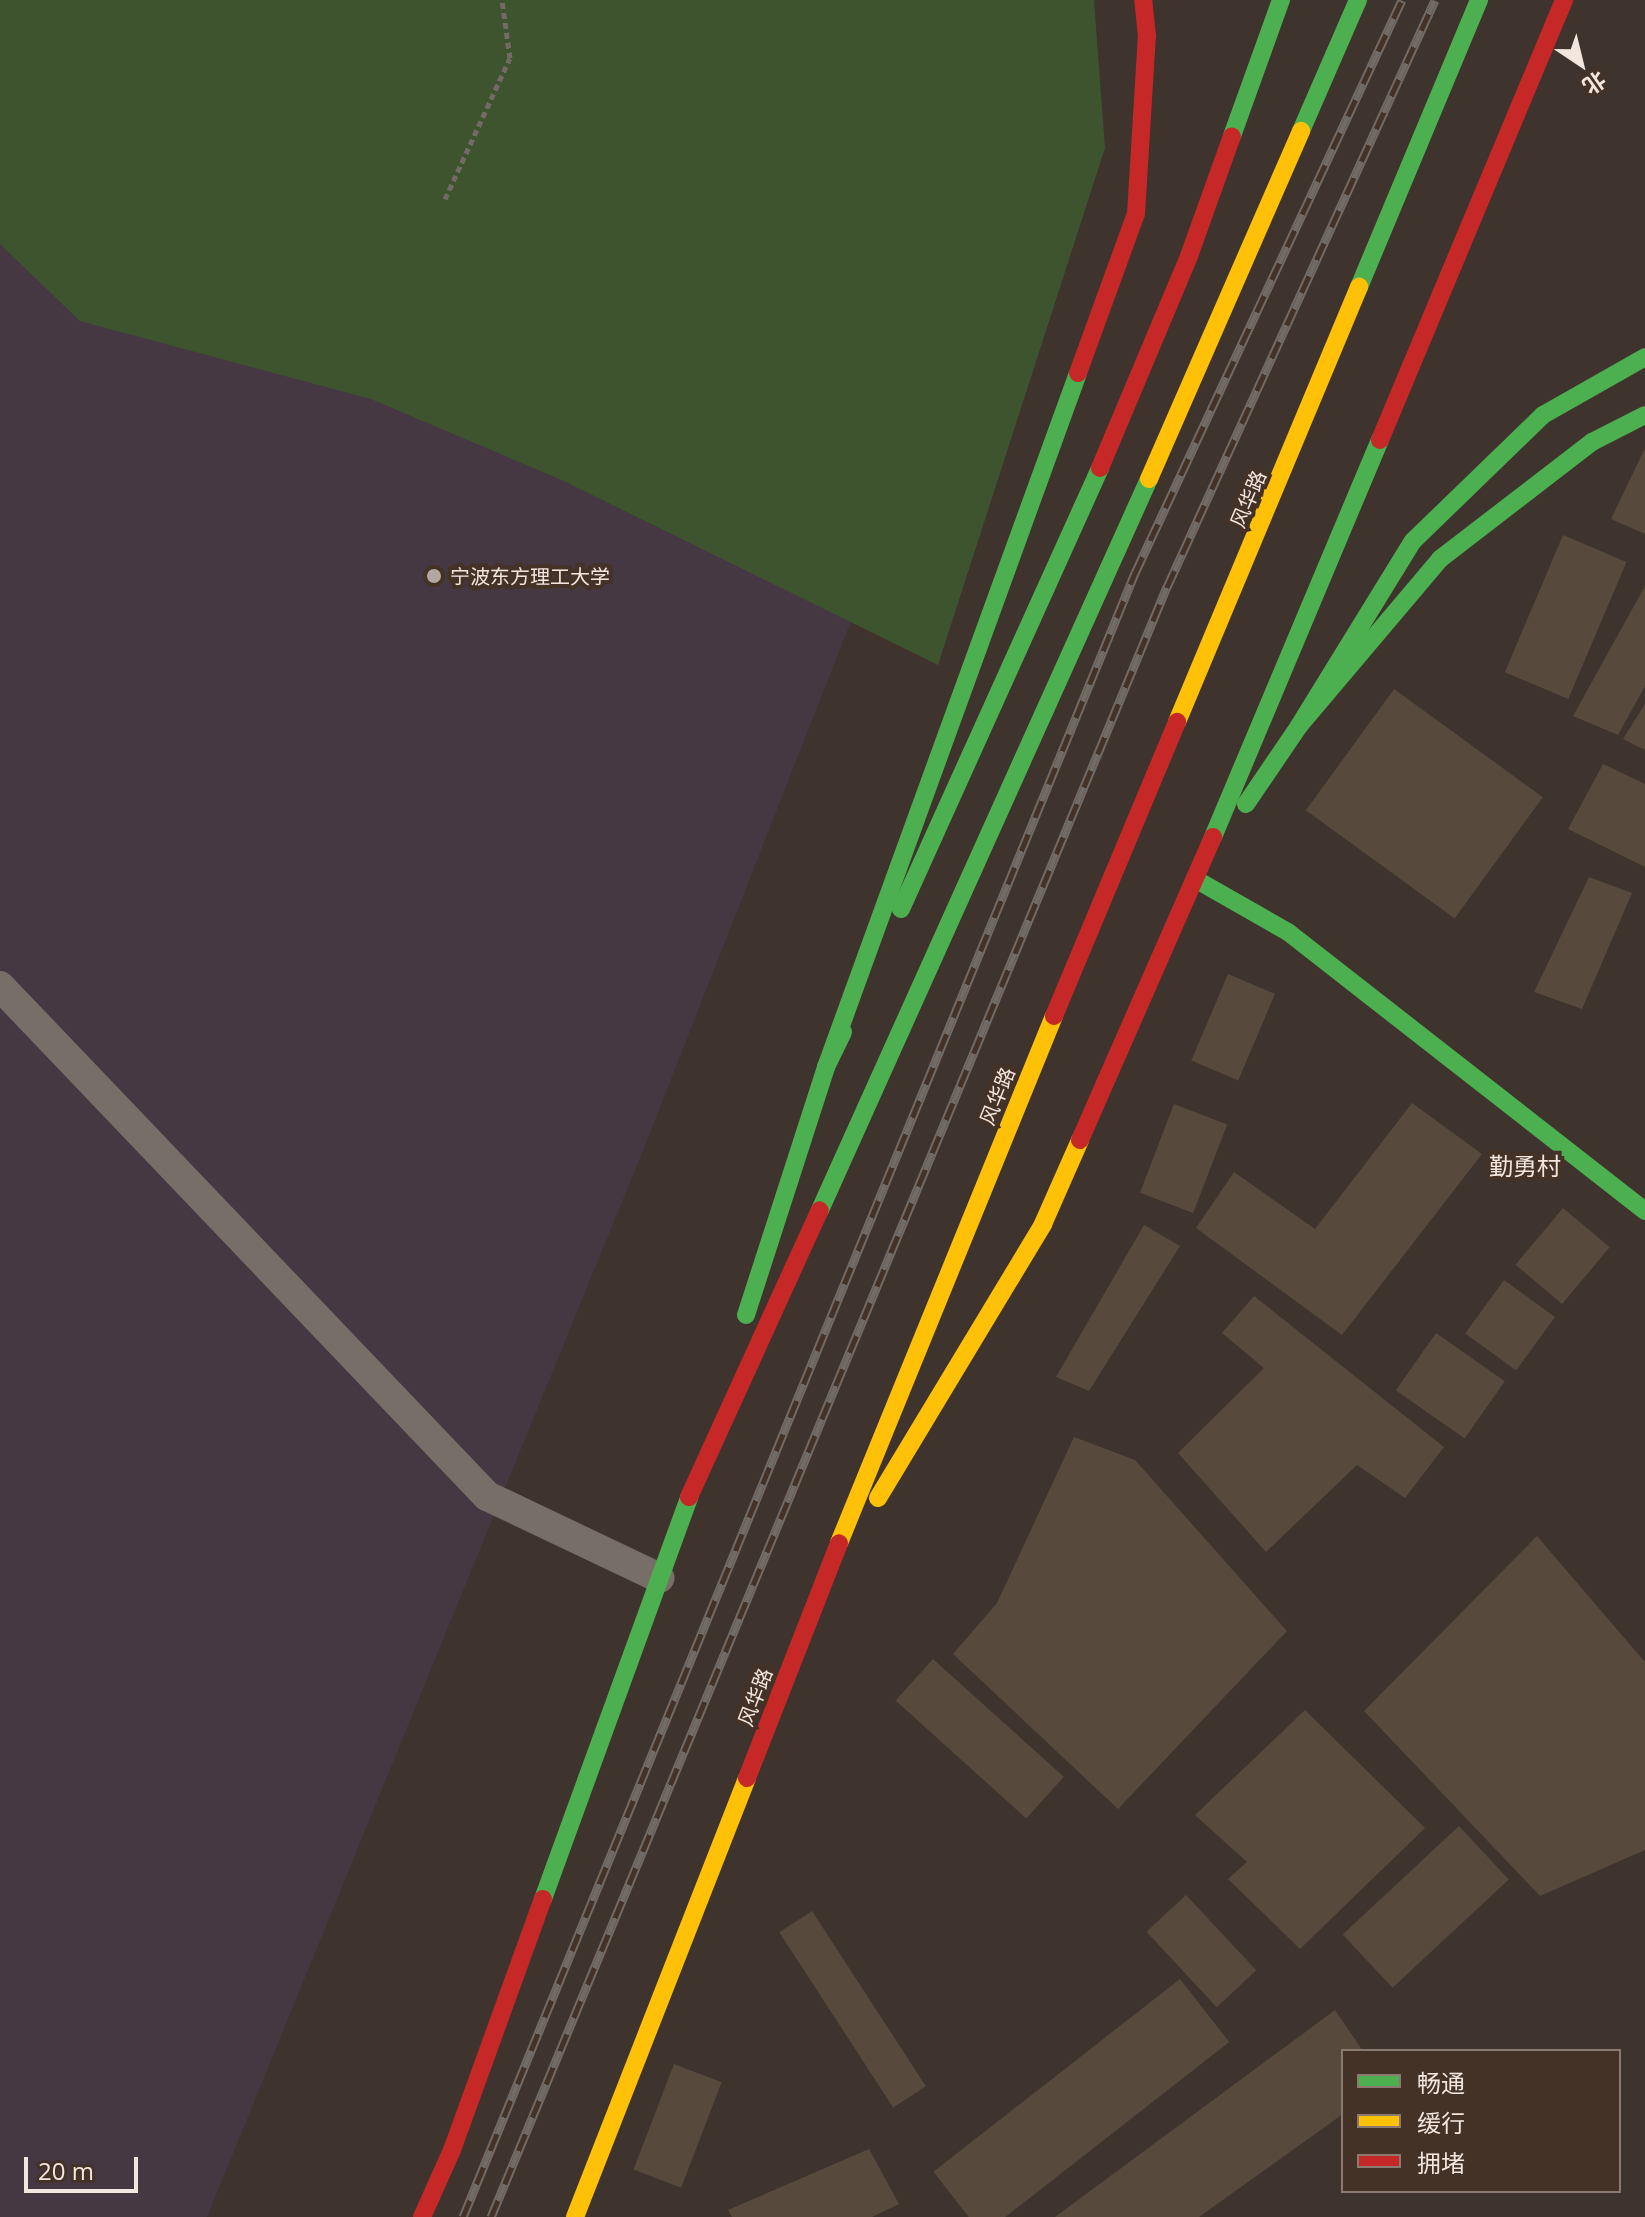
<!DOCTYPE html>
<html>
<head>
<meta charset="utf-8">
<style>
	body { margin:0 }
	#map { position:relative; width:1645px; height:2217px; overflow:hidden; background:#3e332d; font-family:"Open Sans","Noto Sans SC",sans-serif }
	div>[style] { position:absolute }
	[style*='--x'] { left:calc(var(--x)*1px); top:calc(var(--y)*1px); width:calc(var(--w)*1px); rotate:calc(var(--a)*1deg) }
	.education>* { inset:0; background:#463843 }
	.green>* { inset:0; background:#3e542f }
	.building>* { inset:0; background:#574a3d; transform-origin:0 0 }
	.path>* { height:5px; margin-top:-2.5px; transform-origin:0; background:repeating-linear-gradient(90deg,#726a64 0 6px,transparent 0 10px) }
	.street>* { height:30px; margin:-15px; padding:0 15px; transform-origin:15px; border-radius:15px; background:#766e67 }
	.fast>* { height:18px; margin:-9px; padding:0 9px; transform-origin:9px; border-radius:9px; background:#4caf50 }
	.slow>* { height:18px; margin:-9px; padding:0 9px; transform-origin:9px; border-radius:9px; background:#ffc107 }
	.jam>* { height:18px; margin:-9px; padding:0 9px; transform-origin:9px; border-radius:9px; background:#c62828 }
	.rail>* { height:9px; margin-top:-4.5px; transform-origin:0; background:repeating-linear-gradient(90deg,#443227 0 18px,#726a64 0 36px); box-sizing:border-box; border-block:2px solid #726a64 }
	.dots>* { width:22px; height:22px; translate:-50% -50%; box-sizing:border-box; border:4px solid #443227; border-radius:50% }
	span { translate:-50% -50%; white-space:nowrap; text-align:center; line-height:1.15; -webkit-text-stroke:8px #443227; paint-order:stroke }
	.street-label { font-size:20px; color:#f2e6df }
	.poi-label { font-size:20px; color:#f2e6df }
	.left { translate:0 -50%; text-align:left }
	.quarter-label { font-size:24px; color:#f2e6df }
	.legend { position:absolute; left:1341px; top:2049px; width:280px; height:144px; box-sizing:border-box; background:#443227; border:2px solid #8a7a71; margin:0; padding:10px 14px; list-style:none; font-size:24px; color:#f2e6df }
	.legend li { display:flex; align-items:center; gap:16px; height:40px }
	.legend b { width:40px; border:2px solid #8a7a71 }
	.north { position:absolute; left:1541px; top:24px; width:80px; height:80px; -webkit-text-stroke:6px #443227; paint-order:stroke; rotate:145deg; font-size:22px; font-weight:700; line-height:32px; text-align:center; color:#f2e6df }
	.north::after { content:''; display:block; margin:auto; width:28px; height:36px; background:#f2e6df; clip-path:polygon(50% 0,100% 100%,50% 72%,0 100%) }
	.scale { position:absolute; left:24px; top:2157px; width:114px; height:36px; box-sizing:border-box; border:4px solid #f2e6df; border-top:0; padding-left:10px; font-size:24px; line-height:28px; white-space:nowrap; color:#f2e6df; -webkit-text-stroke:6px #443227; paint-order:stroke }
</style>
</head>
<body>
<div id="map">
	<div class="education">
		<div style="clip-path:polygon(0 0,1095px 0,642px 1153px,207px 2217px,0 2217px)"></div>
	</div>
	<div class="green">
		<div style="clip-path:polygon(0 0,1094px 0,1105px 148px,938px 665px,564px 481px,371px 399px,80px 321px,0 244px)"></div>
	</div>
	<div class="building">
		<div style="clip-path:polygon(1645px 448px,1645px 534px,1611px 519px)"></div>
		<div style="left:1563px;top:535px;width:69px;height:149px;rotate:23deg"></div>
		<div style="clip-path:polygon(1645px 586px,1645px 686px,1618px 735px,1573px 716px)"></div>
		<div style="left:1394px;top:689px;width:184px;height:150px;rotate:36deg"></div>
		<div style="clip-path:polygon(1645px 704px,1645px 750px,1623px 739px)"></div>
		<div style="clip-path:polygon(1603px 764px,1645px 784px,1645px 867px,1568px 829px)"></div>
		<div style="clip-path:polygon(1589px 877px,1632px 893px,1582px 1009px,1534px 992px)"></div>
		<div style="left:1228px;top:974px;width:51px;height:94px;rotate:23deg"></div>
		<div style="clip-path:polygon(1412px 1103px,1482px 1154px,1342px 1335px,1196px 1228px,1234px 1172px,1315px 1229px)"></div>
		<div style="left:1174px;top:1104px;width:57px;height:95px;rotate:21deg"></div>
		<div style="left:1563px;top:1208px;width:61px;height:74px;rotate:40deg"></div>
		<div style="clip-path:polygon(1144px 1225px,1180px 1246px,1089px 1391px,1056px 1377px)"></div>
		<div style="left:1504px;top:1280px;width:63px;height:66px;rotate:36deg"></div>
		<div style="clip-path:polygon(1254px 1296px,1444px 1447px,1405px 1498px,1357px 1465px,1266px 1552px,1178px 1453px,1264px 1368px,1222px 1333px)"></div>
		<div style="left:1436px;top:1333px;width:84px;height:70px;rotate:35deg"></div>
		<div style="clip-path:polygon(1074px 1437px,1135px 1460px,1287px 1631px,1118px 1809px,953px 1654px,997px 1603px)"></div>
		<div style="clip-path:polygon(1537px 1536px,1645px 1662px,1645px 1850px,1540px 1896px,1364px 1711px)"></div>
		<div style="left:933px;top:1659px;width:176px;height:56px;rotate:42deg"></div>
		<div style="clip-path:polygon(1305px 1710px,1425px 1828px,1300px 1949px,1228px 1879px,1247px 1862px,1195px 1815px)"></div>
		<div style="left:1459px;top:1826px;width:73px;height:159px;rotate:47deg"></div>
		<div style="left:1186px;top:1895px;width:103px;height:54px;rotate:47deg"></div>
		<div style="left:812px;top:1911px;width:209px;height:39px;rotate:57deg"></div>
		<div style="left:1180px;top:1979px;width:80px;height:313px;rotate:52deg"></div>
		<div style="clip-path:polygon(1335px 2010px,1363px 2051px,1343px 2051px,1343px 2114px,1199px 2217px,1055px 2217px)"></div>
		<div style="left:674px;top:2064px;width:51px;height:113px;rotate:21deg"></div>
		<div style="clip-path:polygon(869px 2149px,899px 2204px,872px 2217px,732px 2217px,728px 2210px)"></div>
	</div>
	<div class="path">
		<div style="--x:445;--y:199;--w:155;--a:-65.3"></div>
		<div style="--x:510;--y:58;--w:59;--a:-97.9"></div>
	</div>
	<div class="street">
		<div style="--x:0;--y:986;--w:705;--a:46.32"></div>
		<div style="--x:487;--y:1496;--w:191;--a:25.4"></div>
	</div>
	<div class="fast">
		<div style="--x:1301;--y:131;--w:143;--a:-66.5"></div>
		<div style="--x:1232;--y:136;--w:145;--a:-70.2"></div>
		<div style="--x:1359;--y:287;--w:311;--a:-67.3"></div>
		<div style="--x:1299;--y:726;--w:217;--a:-58.4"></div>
		<div style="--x:1413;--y:541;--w:181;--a:-44.1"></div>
		<div style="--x:1543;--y:415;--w:117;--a:-29.6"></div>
		<div style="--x:1246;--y:804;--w:94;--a:-55.8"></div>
		<div style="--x:1299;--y:726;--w:219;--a:-49.8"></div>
		<div style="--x:1440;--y:559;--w:192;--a:-37.6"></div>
		<div style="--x:1592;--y:442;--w:59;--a:-27"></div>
		<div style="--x:1213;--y:837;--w:431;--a:-67.2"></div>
		<div style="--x:1195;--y:879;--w:107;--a:29.7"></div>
		<div style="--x:1288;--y:932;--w:453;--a:38"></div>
		<div style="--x:901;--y:909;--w:484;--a:-65.7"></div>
		<div style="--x:826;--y:1067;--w:738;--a:-70.04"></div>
		<div style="--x:820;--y:1210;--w:802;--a:-65.77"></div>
		<div style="--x:746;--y:1315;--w:261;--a:-72.1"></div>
		<div style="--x:826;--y:1067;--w:39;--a:-64"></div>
		<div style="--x:543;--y:1899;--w:428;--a:-70"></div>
	</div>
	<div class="slow">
		<div style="--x:1149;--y:479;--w:380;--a:-66.4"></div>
		<div style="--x:1177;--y:722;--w:472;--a:-67.3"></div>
		<div style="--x:878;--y:1498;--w:320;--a:-58.9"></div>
		<div style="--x:1043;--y:1224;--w:92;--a:-66.2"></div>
		<div style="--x:839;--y:1543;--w:569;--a:-67.81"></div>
		<div style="--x:575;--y:2217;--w:471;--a:-68.6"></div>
	</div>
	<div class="jam">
		<div style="--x:1078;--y:373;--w:169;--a:-70"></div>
		<div style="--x:1136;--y:214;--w:178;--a:-86.5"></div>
		<div style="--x:1147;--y:36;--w:36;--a:-96"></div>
		<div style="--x:1380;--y:440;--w:477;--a:-67.3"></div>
		<div style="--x:1100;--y:468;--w:230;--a:-67.2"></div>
		<div style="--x:1189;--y:256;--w:127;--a:-70.3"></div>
		<div style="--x:1054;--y:1016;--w:319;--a:-67.3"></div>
		<div style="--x:1080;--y:1140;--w:331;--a:-66.3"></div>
		<div style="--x:689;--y:1497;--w:315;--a:-65.5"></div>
		<div style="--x:747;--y:1778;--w:252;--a:-68.6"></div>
		<div style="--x:422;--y:2217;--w:73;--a:-65.9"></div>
		<div style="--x:452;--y:2150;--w:267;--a:-70.1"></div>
	</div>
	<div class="rail">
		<div style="--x:463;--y:2217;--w:1776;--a:-67.77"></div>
		<div style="--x:1135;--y:573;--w:632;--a:-65.02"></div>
		<div style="--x:491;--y:2217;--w:1765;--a:-67.48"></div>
		<div style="--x:1167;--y:587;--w:645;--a:-65.46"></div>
	</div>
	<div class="dots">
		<div style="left:434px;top:576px;background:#b3a7a1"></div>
	</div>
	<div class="street-label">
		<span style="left:1248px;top:499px;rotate:-67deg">风华路</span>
		<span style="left:997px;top:1096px;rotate:-68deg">风华路</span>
		<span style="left:755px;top:1697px;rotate:-69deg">风华路</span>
	</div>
	<div class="poi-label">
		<span class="left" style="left:450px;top:576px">宁波东方理工大学</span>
	</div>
	<div class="quarter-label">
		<span style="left:1525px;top:1166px">勤勇村</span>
	</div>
	<ul class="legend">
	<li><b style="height:10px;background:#4caf50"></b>畅通</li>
	<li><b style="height:10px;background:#ffc107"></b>缓行</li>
	<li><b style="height:10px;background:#c62828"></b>拥堵</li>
	</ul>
	<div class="north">北</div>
	<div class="scale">20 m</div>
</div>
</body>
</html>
